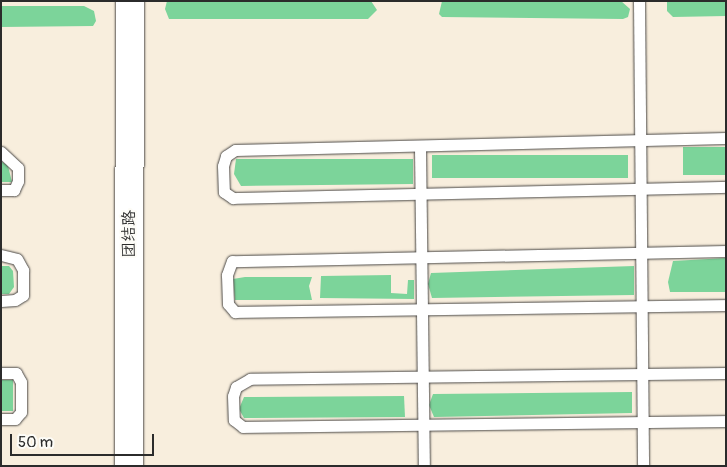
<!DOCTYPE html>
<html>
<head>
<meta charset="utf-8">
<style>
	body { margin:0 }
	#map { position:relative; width:727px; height:467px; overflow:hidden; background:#f8eedd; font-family:Pangolin,"LXGW WenKai TC",sans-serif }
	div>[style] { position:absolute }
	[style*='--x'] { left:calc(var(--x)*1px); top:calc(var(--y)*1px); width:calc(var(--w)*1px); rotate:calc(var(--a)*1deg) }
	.green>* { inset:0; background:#7cd49a; transform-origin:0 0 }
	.roads { filter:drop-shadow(0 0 1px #4a4846) drop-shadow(0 0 1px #4a4846) }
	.service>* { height:11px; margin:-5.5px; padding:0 5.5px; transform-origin:5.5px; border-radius:5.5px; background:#fff }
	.tertiary>* { height:28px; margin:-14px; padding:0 14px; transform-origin:14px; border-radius:14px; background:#fff }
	span { translate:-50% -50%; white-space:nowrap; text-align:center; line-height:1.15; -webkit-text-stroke:4.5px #fdfcf7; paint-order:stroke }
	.street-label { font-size:16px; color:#2b2b2b }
	.frame { position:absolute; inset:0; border:2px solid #2b2b2b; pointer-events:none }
	.scale { position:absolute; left:10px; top:434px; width:144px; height:22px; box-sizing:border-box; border:2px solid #2b2b2b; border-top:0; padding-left:6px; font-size:15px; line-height:18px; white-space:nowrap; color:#2b2b2b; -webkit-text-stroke:4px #fdfcf7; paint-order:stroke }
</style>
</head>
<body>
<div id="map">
	<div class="green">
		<div style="clip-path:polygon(167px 1px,371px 1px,377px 10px,368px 19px,169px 19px,165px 9px)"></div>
		<div style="clip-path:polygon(442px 1px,621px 1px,630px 9px,628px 17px,623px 19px,442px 17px,439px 14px)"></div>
		<div style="clip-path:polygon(667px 1px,726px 1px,726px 16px,673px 17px,667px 11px)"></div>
		<div style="clip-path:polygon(1px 6px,84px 6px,94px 11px,96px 21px,93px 26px,1px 27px)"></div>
		<div style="left:726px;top:147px;width:28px;height:43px;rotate:90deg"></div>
		<div style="left:628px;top:155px;width:23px;height:196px;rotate:90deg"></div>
		<div style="clip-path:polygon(236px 159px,413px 159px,413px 184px,241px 186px,234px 174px)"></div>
		<div style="clip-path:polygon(1px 161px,8px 166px,12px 182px,1px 182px)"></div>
		<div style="clip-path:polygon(726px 258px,726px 292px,670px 292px,668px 282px,673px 261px)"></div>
		<div style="clip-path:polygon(1px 266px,9px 266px,13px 271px,14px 287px,9px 294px,1px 294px)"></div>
		<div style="clip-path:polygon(634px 266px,634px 295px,432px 298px,428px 284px,431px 273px)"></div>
		<div style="clip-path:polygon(391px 275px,391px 293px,407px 294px,408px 280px,414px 280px,414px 299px,320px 298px,321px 276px)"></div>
		<div style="clip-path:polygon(245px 277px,312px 277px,309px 286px,312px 300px,235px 300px,233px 279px)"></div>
		<div style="left:1px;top:380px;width:12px;height:31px"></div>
		<div style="clip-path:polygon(632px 392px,632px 413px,434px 417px,429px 405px,433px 394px)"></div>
		<div style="clip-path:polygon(404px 396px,405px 417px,244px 418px,239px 409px,244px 397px)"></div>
	</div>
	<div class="roads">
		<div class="service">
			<div style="--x:639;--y:1;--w:465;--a:89.5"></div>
			<div style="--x:726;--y:138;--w:491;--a:178.6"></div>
			<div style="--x:235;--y:150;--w:11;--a:146"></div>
			<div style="--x:226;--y:156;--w:10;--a:107"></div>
			<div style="--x:223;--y:166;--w:26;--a:88"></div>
			<div style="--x:224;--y:192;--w:11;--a:34"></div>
			<div style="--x:233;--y:198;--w:493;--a:-1.3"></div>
			<div style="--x:420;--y:148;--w:318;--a:89.3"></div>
			<div style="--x:1;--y:152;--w:23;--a:43"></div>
			<div style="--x:18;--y:168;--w:13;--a:90"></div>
			<div style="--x:18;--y:181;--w:10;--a:114"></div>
			<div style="--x:14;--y:190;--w:13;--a:180"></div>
			<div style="--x:726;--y:251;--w:494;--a:178.8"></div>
			<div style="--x:232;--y:261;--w:15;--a:110"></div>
			<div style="--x:227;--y:275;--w:29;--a:88"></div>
			<div style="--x:228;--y:304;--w:11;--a:49"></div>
			<div style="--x:235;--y:312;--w:491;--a:-0.8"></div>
			<div style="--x:1;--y:255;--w:16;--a:14"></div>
			<div style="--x:17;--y:259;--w:13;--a:61"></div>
			<div style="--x:23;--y:270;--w:25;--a:90"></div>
			<div style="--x:23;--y:295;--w:9;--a:148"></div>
			<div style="--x:15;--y:300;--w:14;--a:176"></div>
			<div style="--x:1;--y:373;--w:15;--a:0"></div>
			<div style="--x:16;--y:373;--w:10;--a:61"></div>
			<div style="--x:21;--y:382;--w:30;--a:90"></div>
			<div style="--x:21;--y:412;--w:9;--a:131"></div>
			<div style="--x:15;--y:419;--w:14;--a:180"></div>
			<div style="--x:726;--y:373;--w:476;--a:179.3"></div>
			<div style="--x:250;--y:379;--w:16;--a:150"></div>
			<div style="--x:236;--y:387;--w:9;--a:108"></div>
			<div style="--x:233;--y:396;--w:24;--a:88"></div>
			<div style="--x:234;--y:420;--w:11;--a:38"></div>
			<div style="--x:243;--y:427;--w:483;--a:-0.7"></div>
		</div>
		<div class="tertiary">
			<div style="--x:129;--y:466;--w:465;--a:-89.9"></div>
		</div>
	</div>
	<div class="street-label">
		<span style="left:129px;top:234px;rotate:-90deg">团结路</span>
	</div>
	<div class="frame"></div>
	<div class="scale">50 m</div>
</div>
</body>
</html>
